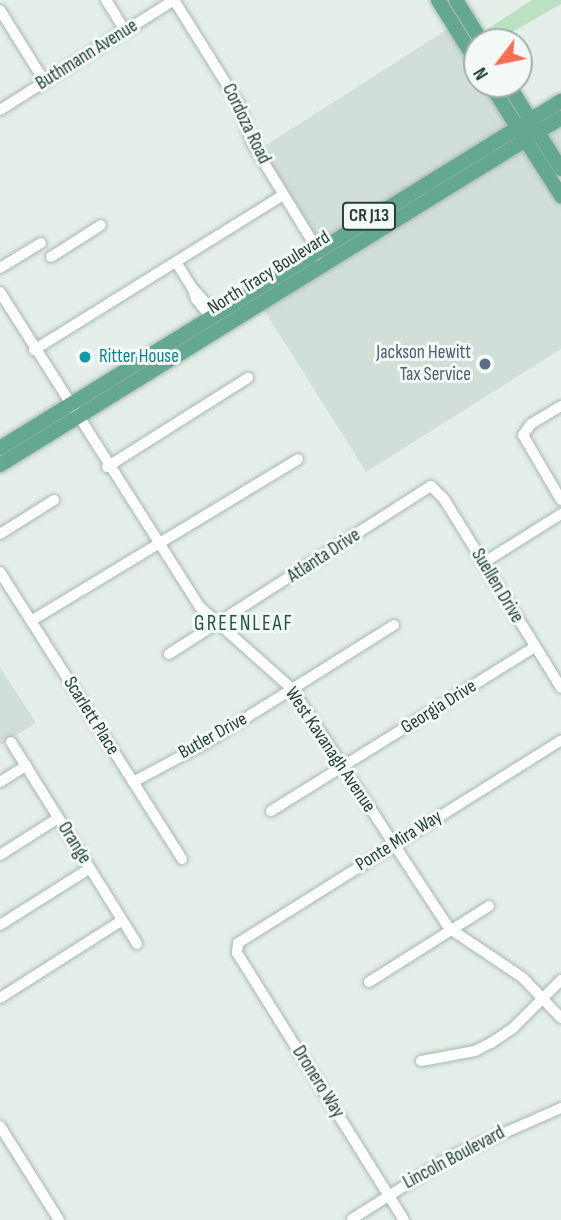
<!DOCTYPE html>
<html>
<head>
<meta charset="utf-8">
<style>
	body { margin:0 }
	#map { position:relative; width:561px; height:1220px; overflow:hidden; background:#e4efe9; font-family:"Sofia Sans Condensed",sans-serif }
	div>[style] { position:absolute }
	[style*='--x'] { left:calc(var(--x)*1px); top:calc(var(--y)*1px); width:calc(var(--w)*1px); rotate:calc(var(--a)*1deg) }
	.built>* { inset:0; background:#d2dfd8 }
	.green>* { inset:0; background:#bbe1c2 }
	.roads { filter:drop-shadow(0 0 2px #a6b8b0) drop-shadow(0 0 2px #a6b8b0) }
	.minor>* { height:10px; margin:-5px; padding:0 5px; transform-origin:5px; border-radius:5px; background:#fff }
	.major>* { height:14px; margin:-7px; padding:0 7px; transform-origin:7px; border-radius:7px; background:#65a890 }
	.dots>* { width:19px; height:19px; translate:-50% -50%; box-sizing:border-box; border:4px solid #f5faf7; border-radius:50% }
	span { translate:-50% -50%; white-space:nowrap; text-align:center; line-height:1.15; -webkit-text-stroke:6px #f5faf7; paint-order:stroke }
	.shield-label span { padding:2px 5px; background:#f5faf7; border:2px solid; border-radius:5px; -webkit-text-stroke-width:0 }
	.shield-label { font-size:18px; color:#214236; font-weight:700 }
	.street-label { font-size:19px; color:#214236 }
	.service-label { font-size:19px; color:#4e5e75 }
	.right { translate:-100% -50%; text-align:right }
	.culture-label { font-size:19px; color:#0d838f }
	.left { translate:0 -50%; text-align:left }
	.neighbourhood-label { font-size:21px; color:#1b5642; letter-spacing:2px }
	.north { position:absolute; left:463px; top:28px; width:70px; height:70px; box-sizing:border-box; background:#f5faf7; border:2px solid #a0b0aa; border-radius:50%; rotate:238deg; font-size:19px; font-weight:700; line-height:28px; text-align:center; color:#214236 }
	.north::after { content:''; display:block; margin:auto; width:24px; height:32px; background:#fd6c53; clip-path:polygon(50% 0,100% 100%,50% 72%,0 100%) }
</style>
</head>
<body>
<div id="map">
	<div class="built">
		<div style="clip-path:polygon(451px 27px,477px 69px,477px 84px,486px 84px,513px 128px,319px 245px,260px 149px)"></div>
		<div style="clip-path:polygon(561px 124px,561px 161px,545px 135px)"></div>
		<div style="clip-path:polygon(525px 144px,561px 202px,561px 349px,366px 472px,261px 305px)"></div>
		<div style="clip-path:polygon(0 667px,36px 723px,0 745px)"></div>
	</div>
	<div class="green">
		<div style="clip-path:polygon(532px 0,561px 0,561px 4px,495px 42px,487px 29px)"></div>
	</div>
	<div class="roads">
		<div class="minor">
			<div style="--x:106;--y:0;--w:36;--a:58"></div>
			<div style="--x:0;--y:10;--w:85;--a:58"></div>
			<div style="--x:0;--y:110;--w:206;--a:-32.3"></div>
			<div style="--x:174;--y:0;--w:123;--a:58"></div>
			<div style="--x:239;--y:104;--w:41;--a:71.6"></div>
			<div style="--x:252;--y:143;--w:124;--a:58.5"></div>
			<div style="--x:317;--y:249;--w:7;--a:90"></div>
			<div style="--x:51;--y:257;--w:59;--a:-32.6"></div>
			<div style="--x:176;--y:262;--w:32;--a:58"></div>
			<div style="--x:0;--y:268;--w:48;--a:-31.4"></div>
			<div style="--x:193;--y:289;--w:21;--a:47"></div>
			<div style="--x:207;--y:304;--w:12;--a:76"></div>
			<div style="--x:210;--y:316;--w:22;--a:-129"></div>
			<div style="--x:196;--y:299;--w:10;--a:-107"></div>
			<div style="--x:0;--y:292;--w:372;--a:57.6"></div>
			<div style="--x:199;--y:606;--w:125;--a:41.7"></div>
			<div style="--x:292;--y:689;--w:286;--a:56.7"></div>
			<div style="--x:449;--y:928;--w:89;--a:34"></div>
			<div style="--x:523;--y:978;--w:55;--a:46.5"></div>
			<div style="--x:34;--y:350;--w:293;--a:-31.9"></div>
			<div style="--x:561;--y:406;--w:35;--a:149"></div>
			<div style="--x:531;--y:424;--w:14;--a:126"></div>
			<div style="--x:523;--y:435;--w:75;--a:59.7"></div>
			<div style="--x:107;--y:467;--w:167;--a:-32.3"></div>
			<div style="--x:0;--y:534;--w:64;--a:-32.2"></div>
			<div style="--x:483;--y:563;--w:92;--a:-32.1"></div>
			<div style="--x:0;--y:572;--w:340;--a:57.6"></div>
			<div style="--x:31;--y:621;--w:312;--a:-31.2"></div>
			<div style="--x:169;--y:654;--w:311;--a:-32.7"></div>
			<div style="--x:431;--y:486;--w:18;--a:45"></div>
			<div style="--x:444;--y:499;--w:222;--a:58.2"></div>
			<div style="--x:11;--y:742;--w:238;--a:58"></div>
			<div style="--x:0;--y:782;--w:31;--a:-32"></div>
			<div style="--x:133;--y:782;--w:83;--a:-28.1"></div>
			<div style="--x:206;--y:743;--w:222;--a:-32.1"></div>
			<div style="--x:271;--y:811;--w:310;--a:-31.9"></div>
			<div style="--x:0;--y:855;--w:69;--a:-32.5"></div>
			<div style="--x:0;--y:925;--w:105;--a:-32.2"></div>
			<div style="--x:369;--y:982;--w:142;--a:-32.3"></div>
			<div style="--x:0;--y:998;--w:143;--a:-32.5"></div>
			<div style="--x:421;--y:1061;--w:55;--a:-10.5"></div>
			<div style="--x:475;--y:1051;--w:18;--a:-27"></div>
			<div style="--x:491;--y:1043;--w:27;--a:-34"></div>
			<div style="--x:513;--y:1028;--w:68;--a:-45"></div>
			<div style="--x:0;--y:1126;--w:111;--a:57.9"></div>
			<div style="--x:352;--y:1219;--w:118;--a:-32.2"></div>
			<div style="--x:452;--y:1156;--w:119;--a:-23.8"></div>
			<div style="--x:404;--y:1220;--w:315;--a:-122"></div>
			<div style="--x:237;--y:953;--w:10;--a:-84"></div>
			<div style="--x:238;--y:943;--w:381;--a:-32.1"></div>
		</div>
		<div class="major">
			<div style="--x:438;--y:0;--w:74;--a:58.2"></div>
			<div style="--x:456;--y:0;--w:49;--a:58.2"></div>
			<div style="--x:490;--y:84;--w:133;--a:57.6"></div>
			<div style="--x:508;--y:84;--w:100;--a:58.1"></div>
			<div style="--x:0;--y:448;--w:660;--a:-31.74"></div>
			<div style="--x:0;--y:465;--w:660;--a:-31.74"></div>
		</div>
	</div>
	<div class="dots">
		<div style="left:85px;top:357px;background:#0f9aa8"></div>
		<div style="left:485px;top:364px;background:#5c6f8a"></div>
	</div>
	<div class="shield-label">
		<span style="left:369px;top:216px">CR J13</span>
	</div>
	<div class="street-label">
		<span style="left:87px;top:55px;rotate:-32deg">Buthmann Avenue</span>
		<span style="left:246px;top:124px;rotate:64deg">Cordoza Road</span>
		<span style="left:269px;top:273px;rotate:-32deg">North Tracy Boulevard</span>
		<span style="left:324px;top:556px;rotate:-33deg">Atlanta Drive</span>
		<span style="left:497px;top:586px;rotate:59deg">Suellen Drive</span>
		<span style="left:439px;top:707px;rotate:-32deg">Georgia Drive</span>
		<span style="left:91px;top:716px;rotate:58deg">Scarlett Place</span>
		<span style="left:213px;top:736px;rotate:-29deg">Butler Drive</span>
		<span style="left:330px;top:750px;rotate:56deg">West Kavanagh Avenue</span>
		<span style="left:399px;top:841px;rotate:-32deg">Ponte Mira Way</span>
		<span style="left:74px;top:843px;rotate:58deg">Orange</span>
		<span style="left:318px;top:1082px;rotate:58deg">Dronero Way</span>
		<span style="left:454px;top:1158px;rotate:-28deg">Lincoln Boulevard</span>
	</div>
	<div class="service-label">
		<span class="right" style="left:471px;top:364px">Jackson Hewitt<br>Tax Service</span>
	</div>
	<div class="culture-label">
		<span class="left" style="left:99px;top:357px">Ritter House</span>
	</div>
	<div class="neighbourhood-label">
		<span style="left:244px;top:624px">GREENLEAF</span>
	</div>
	<div class="north">N</div>
</div>
</body>
</html>
